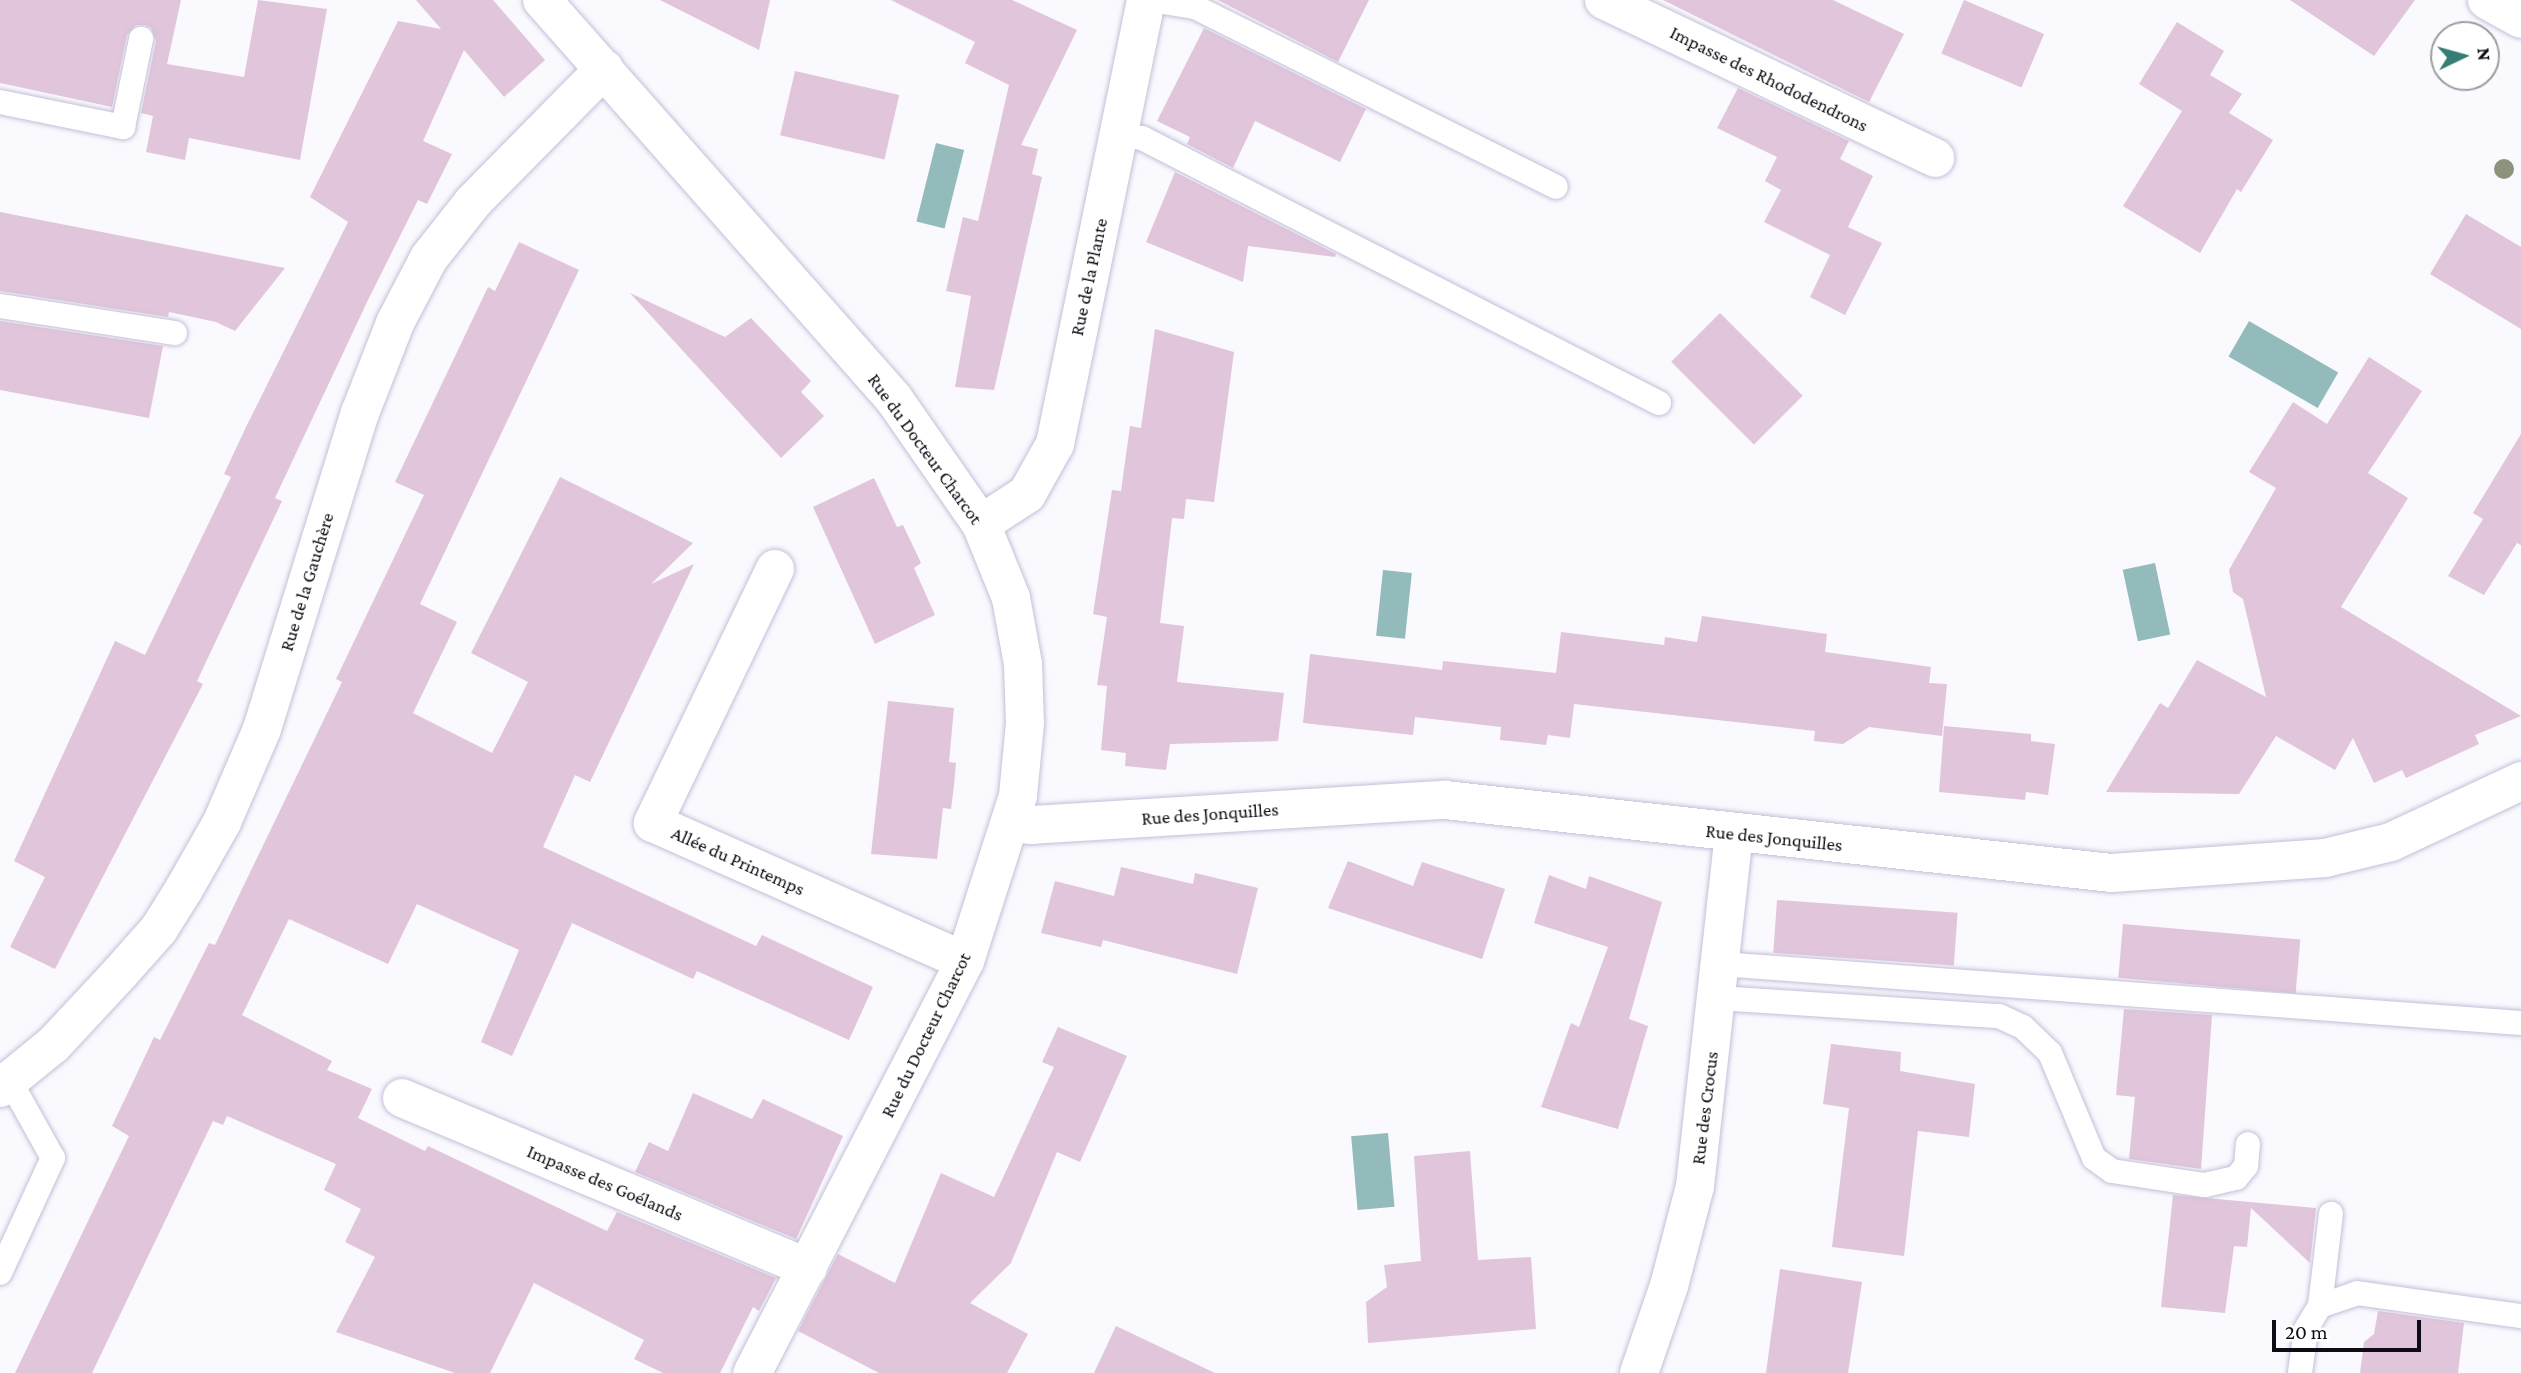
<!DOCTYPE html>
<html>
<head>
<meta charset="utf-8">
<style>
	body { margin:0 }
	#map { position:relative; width:2521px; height:1373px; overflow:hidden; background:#f9f9fe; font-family:"Crimson Pro",serif }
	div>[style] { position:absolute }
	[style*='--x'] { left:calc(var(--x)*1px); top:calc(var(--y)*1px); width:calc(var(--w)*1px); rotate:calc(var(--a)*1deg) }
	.water>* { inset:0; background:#94bbbb; transform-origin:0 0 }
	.building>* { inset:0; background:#e1c5da; transform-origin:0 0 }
	.roads { filter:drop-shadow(0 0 2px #c3bfd8) drop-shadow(0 0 2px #c3bfd8) }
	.service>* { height:24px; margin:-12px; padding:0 12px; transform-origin:12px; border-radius:12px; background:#fff }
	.minor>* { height:38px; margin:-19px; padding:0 19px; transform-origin:19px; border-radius:19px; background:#fff }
	.tertiary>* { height:38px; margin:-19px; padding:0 19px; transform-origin:19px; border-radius:19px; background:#fff }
	.trees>* { width:20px; height:20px; margin:-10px; border-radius:50%; background:#8c937b }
	span { translate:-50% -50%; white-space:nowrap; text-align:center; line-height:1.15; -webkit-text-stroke:5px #fff; paint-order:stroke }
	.street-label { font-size:19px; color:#0d0b13 }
	.north { position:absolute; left:2430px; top:21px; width:70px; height:70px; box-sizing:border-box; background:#fff; border:2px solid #9e9da1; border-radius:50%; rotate:85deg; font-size:19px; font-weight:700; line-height:28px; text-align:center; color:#0d0b13 }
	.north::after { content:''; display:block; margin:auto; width:24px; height:32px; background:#367d75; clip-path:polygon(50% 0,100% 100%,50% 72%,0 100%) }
	.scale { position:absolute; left:2272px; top:1320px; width:149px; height:32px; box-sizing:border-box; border:4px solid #0d0b13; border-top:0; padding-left:9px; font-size:21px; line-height:24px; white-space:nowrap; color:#0d0b13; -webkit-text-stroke:5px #fff; paint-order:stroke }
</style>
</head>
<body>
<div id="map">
	<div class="water">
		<div style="left:936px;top:143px;width:29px;height:81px;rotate:14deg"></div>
		<div style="left:2249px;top:321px;width:103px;height:41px;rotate:30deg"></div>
		<div style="left:2155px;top:563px;width:73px;height:33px;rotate:78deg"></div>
		<div style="left:1383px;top:570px;width:29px;height:66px;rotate:6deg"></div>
		<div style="left:1388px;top:1133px;width:74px;height:37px;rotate:85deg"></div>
	</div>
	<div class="building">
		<div style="clip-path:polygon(0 0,181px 0,167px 64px,244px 77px,258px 0,327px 9px,300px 160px,189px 138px,185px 160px,146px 152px,153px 116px,141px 113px,156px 41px,151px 28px,145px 25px,136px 25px,127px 35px,112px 107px,0 83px)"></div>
		<div style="clip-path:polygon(416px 0,493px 0,545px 60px,504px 97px,464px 50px,423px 141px,452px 154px,427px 204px,418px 200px,368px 300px,275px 498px,282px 501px,197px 681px,203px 684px,55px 969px,10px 947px,45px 877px,14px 861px,115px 641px,145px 655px,231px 477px,224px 474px,247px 425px,348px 222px,310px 197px,398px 21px,441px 29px)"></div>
		<div style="clip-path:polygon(660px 0,770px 0,759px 50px)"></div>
		<div style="clip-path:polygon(891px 0,1012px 0,1077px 30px,1021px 145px,1038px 149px,1032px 174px,1042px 177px,994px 390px,955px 387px,971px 296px,946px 291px,963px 217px,978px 221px,1009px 85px,965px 63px,975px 42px)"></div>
		<div style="clip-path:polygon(1218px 0,1369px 0,1338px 62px)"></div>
		<div style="clip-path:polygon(1663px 0,1833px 0,1904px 34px,1869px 102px)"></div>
		<div style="left:1964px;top:0;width:87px;height:58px;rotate:23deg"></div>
		<div style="clip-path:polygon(2290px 0,2415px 0,2374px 56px)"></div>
		<div style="clip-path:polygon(2177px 22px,2224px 51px,2210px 75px,2242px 94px,2229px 113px,2273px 140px,2241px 192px,2237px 189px,2200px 253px,2123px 206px,2182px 111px,2139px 84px)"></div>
		<div style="clip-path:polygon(1204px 28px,1366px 109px,1340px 162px,1255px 121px,1233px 168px,1187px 144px,1190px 137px,1157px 121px)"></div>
		<div style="left:795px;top:71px;width:107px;height:66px;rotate:13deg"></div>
		<div style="clip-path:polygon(1738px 88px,1849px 141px,1840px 159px,1873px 176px,1848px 227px,1882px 243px,1845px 315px,1810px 297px,1830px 255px,1764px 222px,1781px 190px,1765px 181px,1777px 157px,1717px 128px)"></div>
		<div style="clip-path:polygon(1175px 172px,1336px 254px,1335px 257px,1248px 246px,1243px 282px,1146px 242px)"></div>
		<div style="clip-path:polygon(0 212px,285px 268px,235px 331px,216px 322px,169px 312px,168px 317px,0 291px)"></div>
		<div style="clip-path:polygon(2466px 214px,2521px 247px,2521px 329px,2430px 274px)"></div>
		<div style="clip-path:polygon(519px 242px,579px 270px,420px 604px,457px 622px,413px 713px,492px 753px,528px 682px,471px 653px,560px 477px,693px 543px,651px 584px,694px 564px,590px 782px,575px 775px,543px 847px,756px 946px,762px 935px,873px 987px,849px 1040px,697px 971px,693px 979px,572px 923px,512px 1056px,481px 1042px,519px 950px,417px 904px,388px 964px,289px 919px,242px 1015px,332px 1061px,327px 1070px,372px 1089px,358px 1118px,425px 1151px,428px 1146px,607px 1231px,617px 1212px,776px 1278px,759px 1311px,753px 1307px,720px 1373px,663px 1373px,634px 1359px,644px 1340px,534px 1283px,490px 1373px,455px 1373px,336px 1332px,375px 1257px,345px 1242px,361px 1209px,324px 1190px,336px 1164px,227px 1116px,223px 1125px,213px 1121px,92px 1373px,15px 1373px,129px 1136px,112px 1126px,133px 1082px,154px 1037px,160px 1040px,209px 943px,215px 945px,342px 682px,336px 679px,424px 495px,395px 482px,488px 287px,495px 291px)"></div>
		<div style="clip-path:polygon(630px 293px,725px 337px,751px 318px,811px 381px,801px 392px,824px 416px,781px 458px)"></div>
		<div style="left:1720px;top:313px;width:117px;height:69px;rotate:45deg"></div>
		<div style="clip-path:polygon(0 321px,163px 346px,149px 418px,0 390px)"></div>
		<div style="clip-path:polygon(1155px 329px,1234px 352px,1214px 502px,1186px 499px,1184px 519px,1172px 518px,1160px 623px,1184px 626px,1177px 682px,1284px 693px,1278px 741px,1170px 744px,1166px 770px,1125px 766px,1126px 753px,1101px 750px,1107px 686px,1097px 685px,1107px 617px,1093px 614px,1112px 490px,1121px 491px,1130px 426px,1141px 428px)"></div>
		<div style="clip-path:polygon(2369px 357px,2422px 391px,2368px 473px,2408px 498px,2341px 607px,2521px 716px,2475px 735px,2479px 744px,2406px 778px,2402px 770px,2374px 783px,2353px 738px,2335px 770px,2276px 736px,2239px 794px,2106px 792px,2160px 703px,2168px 708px,2197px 660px,2266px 697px,2243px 599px,2233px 592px,2229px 570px,2276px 488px,2249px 472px,2293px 402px,2327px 424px)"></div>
		<div style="clip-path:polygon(2521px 434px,2521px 545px,2517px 543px,2484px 595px,2448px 576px,2483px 519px,2473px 513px)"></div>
		<div style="clip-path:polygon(874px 478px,897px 527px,903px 525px,921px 563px,914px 568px,935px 615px,875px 644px,813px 507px)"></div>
		<div style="clip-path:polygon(1702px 616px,1827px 634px,1825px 652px,1931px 667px,1929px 683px,1947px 684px,1942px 736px,1869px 727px,1843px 744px,1814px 741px,1815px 731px,1574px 704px,1570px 738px,1548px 735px,1546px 745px,1500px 740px,1501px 727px,1415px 717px,1413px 735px,1303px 723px,1310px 654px,1442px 670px,1443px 661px,1556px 673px,1561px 632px,1664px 645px,1665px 637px,1697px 642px)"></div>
		<div style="clip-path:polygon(888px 701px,954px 708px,949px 762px,956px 763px,954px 786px,951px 809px,943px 808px,937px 859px,871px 854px)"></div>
		<div style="clip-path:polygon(1944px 726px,2031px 734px,2031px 741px,2055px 744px,2048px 795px,2026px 792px,2025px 800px,1939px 792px)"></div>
		<div style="clip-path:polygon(1348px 861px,1413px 886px,1422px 862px,1505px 889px,1482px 959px,1328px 908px)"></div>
		<div style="clip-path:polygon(1121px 867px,1193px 884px,1195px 873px,1258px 888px,1237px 974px,1103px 940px,1101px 947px,1041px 933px,1055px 881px,1114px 896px)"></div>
		<div style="clip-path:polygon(1549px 875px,1586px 889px,1589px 876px,1662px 902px,1629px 1019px,1648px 1026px,1618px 1129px,1541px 1107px,1571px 1023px,1579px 1027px,1608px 947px,1534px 923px)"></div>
		<div style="left:1777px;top:900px;width:181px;height:53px;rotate:4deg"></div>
		<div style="left:2123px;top:924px;width:178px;height:54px;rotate:5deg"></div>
		<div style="clip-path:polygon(2124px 1009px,2212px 1015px,2201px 1169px,2129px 1159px,2135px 1097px,2116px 1095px)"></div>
		<div style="clip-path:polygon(1058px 1027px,1127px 1056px,1080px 1162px,1057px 1152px,1011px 1263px,970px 1303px,1028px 1334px,1007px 1373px,879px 1373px,798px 1331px,838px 1254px,895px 1283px,941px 1173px,994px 1197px,1054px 1067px,1042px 1062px)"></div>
		<div style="clip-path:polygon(1831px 1044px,1901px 1052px,1900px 1071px,1975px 1084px,1969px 1137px,1918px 1131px,1904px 1256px,1832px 1247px,1849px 1108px,1823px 1104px)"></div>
		<div style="clip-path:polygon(693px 1093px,752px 1119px,763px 1099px,843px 1136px,796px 1239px,635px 1172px,649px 1142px,668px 1151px)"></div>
		<div style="clip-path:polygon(1470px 1151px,1478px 1260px,1531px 1257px,1536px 1329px,1368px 1343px,1366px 1302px,1387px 1287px,1384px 1265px,1421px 1261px,1414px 1156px)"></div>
		<div style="clip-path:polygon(2173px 1195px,2316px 1208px,2310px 1263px,2251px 1208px,2247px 1247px,2234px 1246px,2225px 1313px,2161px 1307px)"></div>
		<div style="clip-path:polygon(1780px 1269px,1862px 1282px,1848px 1373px,1766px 1373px)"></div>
		<div style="clip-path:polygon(2378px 1311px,2464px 1323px,2458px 1373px,2360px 1373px,2364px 1342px,2374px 1334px)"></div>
		<div style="clip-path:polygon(1116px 1326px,1215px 1373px,1094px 1373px)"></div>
	</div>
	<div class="roads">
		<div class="service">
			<div style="--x:1151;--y:0;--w:45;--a:9"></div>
			<div style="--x:1195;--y:7;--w:403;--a:26.5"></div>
			<div style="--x:0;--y:102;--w:126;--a:11.5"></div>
			<div style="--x:123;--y:127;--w:90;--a:-78.4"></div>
			<div style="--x:1119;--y:134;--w:23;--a:10"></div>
			<div style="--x:1142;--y:138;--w:581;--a:27.14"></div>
			<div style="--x:0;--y:306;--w:177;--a:8.8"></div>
			<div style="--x:1721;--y:964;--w:802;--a:4.22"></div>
			<div style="--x:1718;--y:998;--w:282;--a:3.7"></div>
			<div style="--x:1999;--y:1016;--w:26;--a:25"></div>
			<div style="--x:2023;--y:1027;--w:37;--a:44"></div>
			<div style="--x:2050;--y:1053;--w:114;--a:67.3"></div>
			<div style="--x:2094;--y:1158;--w:22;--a:36"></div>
			<div style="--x:2112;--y:1171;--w:94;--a:8.6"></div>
			<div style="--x:2205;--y:1185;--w:32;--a:-13"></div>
			<div style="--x:2236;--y:1178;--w:16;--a:-50"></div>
			<div style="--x:2246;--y:1166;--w:22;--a:-85"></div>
			<div style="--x:0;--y:1273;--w:127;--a:-65.3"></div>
			<div style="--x:53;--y:1158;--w:88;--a:-119.2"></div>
			<div style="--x:2320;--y:1306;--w:93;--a:-83.2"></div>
			<div style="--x:2300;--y:1373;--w:44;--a:-82.2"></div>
			<div style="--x:2306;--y:1329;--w:27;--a:-59"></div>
			<div style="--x:2320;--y:1306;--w:39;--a:-19"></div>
			<div style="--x:2357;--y:1293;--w:166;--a:8"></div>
		</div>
		<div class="minor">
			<div style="--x:1604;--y:0;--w:367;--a:25.5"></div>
			<div style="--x:2487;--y:0;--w:39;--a:29"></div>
			<div style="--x:981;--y:524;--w:55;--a:-33.1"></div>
			<div style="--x:1027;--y:494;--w:57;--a:-60.8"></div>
			<div style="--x:1055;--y:444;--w:453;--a:-78.4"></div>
			<div style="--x:775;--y:569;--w:282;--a:115.7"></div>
			<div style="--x:653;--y:823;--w:341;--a:23.9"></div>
			<div style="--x:1013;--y:823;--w:19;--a:6"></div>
			<div style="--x:1032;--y:825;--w:414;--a:-3.5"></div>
			<div style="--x:1445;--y:800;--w:671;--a:6.25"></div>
			<div style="--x:2112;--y:873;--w:214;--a:-4"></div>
			<div style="--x:2325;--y:858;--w:68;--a:-13.6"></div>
			<div style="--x:2391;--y:842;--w:144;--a:-25.1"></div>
			<div style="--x:0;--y:1088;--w:68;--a:-39.1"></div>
			<div style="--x:53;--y:1045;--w:100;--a:-47"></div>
			<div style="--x:121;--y:972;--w:57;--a:-48.5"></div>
			<div style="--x:159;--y:929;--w:47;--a:-58"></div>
			<div style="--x:184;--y:889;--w:77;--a:-60.4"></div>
			<div style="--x:222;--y:822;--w:101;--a:-66.7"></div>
			<div style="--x:262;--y:729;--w:331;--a:-72.8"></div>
			<div style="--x:360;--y:413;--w:97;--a:-68.7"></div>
			<div style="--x:395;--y:323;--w:73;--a:-62.4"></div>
			<div style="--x:429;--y:258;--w:71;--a:-51.8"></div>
			<div style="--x:473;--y:202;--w:187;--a:-45.4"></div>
			<div style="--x:402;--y:1098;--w:440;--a:22.7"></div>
			<div style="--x:1639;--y:1373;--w:92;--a:-71"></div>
			<div style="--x:1669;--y:1286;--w:103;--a:-75.4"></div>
			<div style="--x:1695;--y:1186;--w:353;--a:-83.7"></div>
		</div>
		<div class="tertiary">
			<div style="--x:542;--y:0;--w:532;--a:48.58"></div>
			<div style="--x:894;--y:399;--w:152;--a:55.2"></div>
			<div style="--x:981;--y:524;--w:80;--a:67.9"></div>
			<div style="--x:1011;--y:598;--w:67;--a:79.7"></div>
			<div style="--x:1023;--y:664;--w:59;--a:88.1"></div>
			<div style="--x:1025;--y:723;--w:73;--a:95.5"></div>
			<div style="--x:1018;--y:796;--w:173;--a:107.8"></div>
			<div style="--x:965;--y:961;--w:464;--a:117.3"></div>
		</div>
	</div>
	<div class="trees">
		<div style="left:2504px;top:169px"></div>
	</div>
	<div class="street-label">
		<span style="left:1769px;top:79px;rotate:26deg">Impasse des Rhododendrons</span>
		<span style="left:1089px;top:277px;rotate:-78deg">Rue de la Plante</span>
		<span style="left:925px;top:449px;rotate:54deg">Rue du Docteur Charcot</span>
		<span style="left:307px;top:582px;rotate:-73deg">Rue de la Gauchère</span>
		<span style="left:1210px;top:814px;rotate:-4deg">Rue des Jonquilles</span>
		<span style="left:1774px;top:838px;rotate:6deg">Rue des Jonquilles</span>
		<span style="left:738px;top:861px;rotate:24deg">Allée du Printemps</span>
		<span style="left:926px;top:1035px;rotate:-64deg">Rue du Docteur Charcot</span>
		<span style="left:1705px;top:1108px;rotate:-83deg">Rue des Crocus</span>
		<span style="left:605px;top:1183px;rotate:23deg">Impasse des Goélands</span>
	</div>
	<div class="north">N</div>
	<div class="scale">20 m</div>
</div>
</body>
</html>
